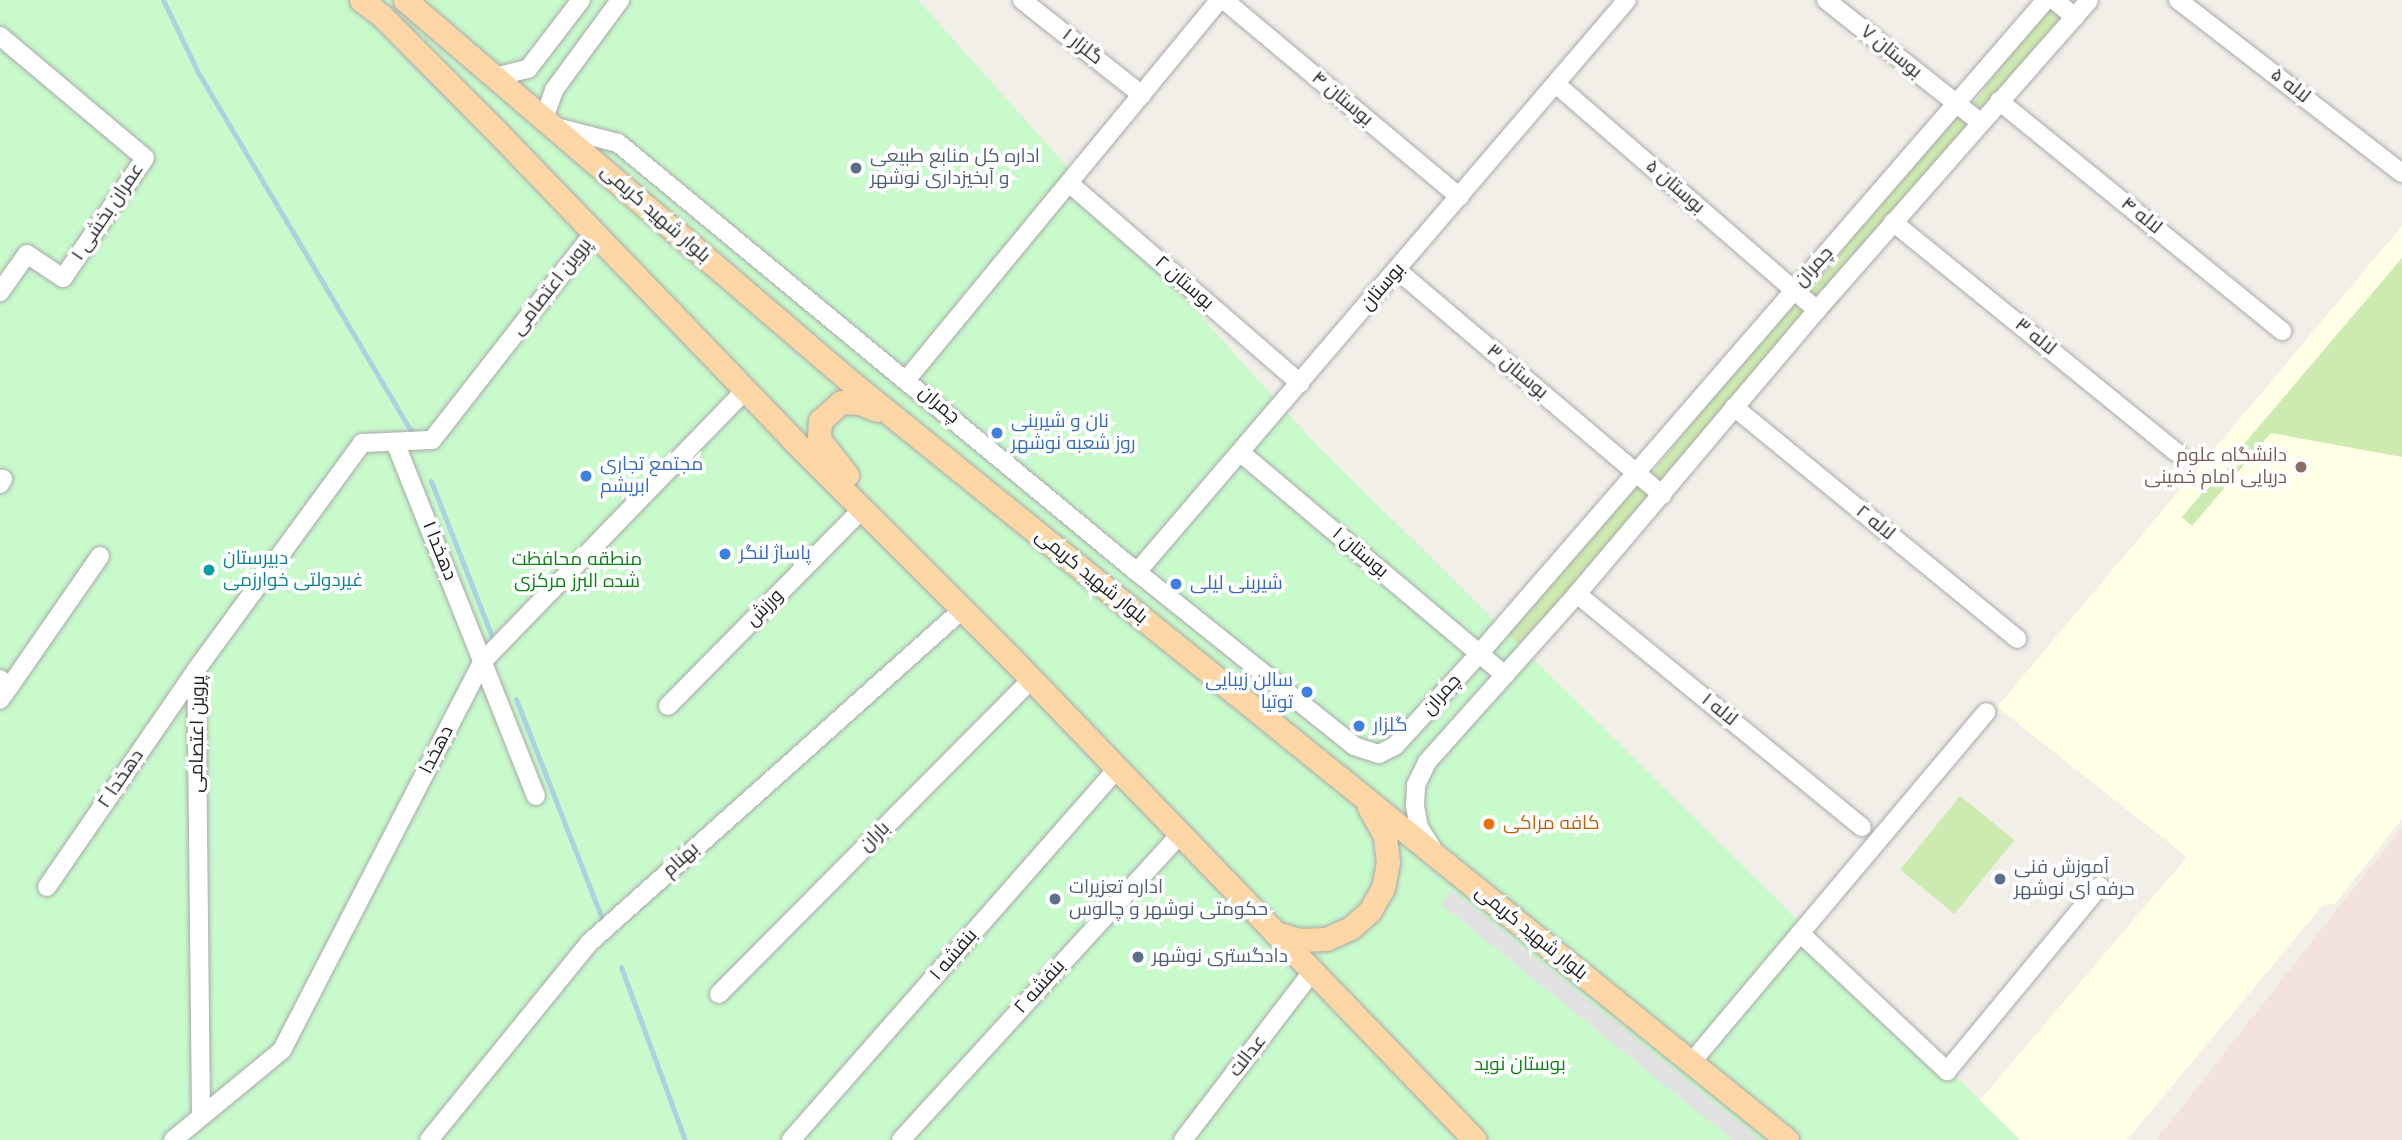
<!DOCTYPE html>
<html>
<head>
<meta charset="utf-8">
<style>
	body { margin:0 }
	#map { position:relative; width:2402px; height:1140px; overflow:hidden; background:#f2efe9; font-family:"Nunito Sans",Cairo,sans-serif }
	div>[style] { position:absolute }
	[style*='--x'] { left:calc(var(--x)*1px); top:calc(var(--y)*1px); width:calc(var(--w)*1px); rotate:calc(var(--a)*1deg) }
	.education>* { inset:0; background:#ffffe5 }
	.military>* { inset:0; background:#f3e3dd }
	.grass>* { inset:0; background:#cdebb0; transform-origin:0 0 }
	.park>* { inset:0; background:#c8facc }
	.parking>* { inset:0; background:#e2e2e2; transform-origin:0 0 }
	.stream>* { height:5px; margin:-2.5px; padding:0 2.5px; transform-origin:2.5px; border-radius:2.5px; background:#aad3df }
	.roads { filter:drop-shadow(0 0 2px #a9a9a9) drop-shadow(0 0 2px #a9a9a9) }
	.minor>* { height:18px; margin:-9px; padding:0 9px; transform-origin:9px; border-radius:9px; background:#fff }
	.major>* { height:23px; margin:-11.5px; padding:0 11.5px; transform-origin:11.5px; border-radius:11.5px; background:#fcd6a4 }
	.dots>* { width:19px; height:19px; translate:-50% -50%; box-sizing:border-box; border:4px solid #fff; border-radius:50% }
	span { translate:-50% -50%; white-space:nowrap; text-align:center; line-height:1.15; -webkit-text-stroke:7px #fff; paint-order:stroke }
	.street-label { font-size:19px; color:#222 }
	.service-label { font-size:19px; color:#4e5e75 }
	.left { translate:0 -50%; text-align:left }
	.shop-label { font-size:19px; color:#366cbe }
	.right { translate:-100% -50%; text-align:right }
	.education-label { font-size:19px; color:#785e54 }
	.culture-label { font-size:19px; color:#0d838f }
	.park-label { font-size:19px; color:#0c8416 }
	.food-label { font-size:19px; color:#c56008 }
</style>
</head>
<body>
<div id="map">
	<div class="education">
		<div style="clip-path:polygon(2402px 226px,2402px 819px,2335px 904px,2323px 905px,2127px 1140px,1946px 1140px,2187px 857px,1997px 707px)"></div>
	</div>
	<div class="military">
		<div style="clip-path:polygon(2402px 827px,2402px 1140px,2156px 1140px)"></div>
	</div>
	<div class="grass">
		<div style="left:2049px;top:0;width:27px;height:137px;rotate:36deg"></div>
		<div style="left:1956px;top:105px;width:28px;height:244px;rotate:38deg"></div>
		<div style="clip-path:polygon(2402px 258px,2402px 457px,2271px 433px,2192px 526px,2182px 517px)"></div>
		<div style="left:1793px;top:293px;width:28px;height:237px;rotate:38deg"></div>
		<div style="left:1637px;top:476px;width:30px;height:236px;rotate:41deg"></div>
		<div style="left:1960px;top:796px;width:70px;height:95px;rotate:39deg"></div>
	</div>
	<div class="park">
		<div style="clip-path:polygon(0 0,918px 0,1310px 438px,2020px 1140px,0 1140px)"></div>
	</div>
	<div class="parking">
		<div style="left:1452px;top:890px;width:394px;height:18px;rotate:39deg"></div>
	</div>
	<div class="stream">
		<div style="--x:163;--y:0;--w:82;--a:64.1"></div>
		<div style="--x:199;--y:74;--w:419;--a:59.3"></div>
		<div style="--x:431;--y:481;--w:170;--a:68.6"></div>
		<div style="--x:516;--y:699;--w:244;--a:68.6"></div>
		<div style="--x:621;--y:967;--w:184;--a:69.7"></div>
	</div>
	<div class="roads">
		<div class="minor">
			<div style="--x:1022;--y:0;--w:153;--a:38.4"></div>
			<div style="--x:1224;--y:0;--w:307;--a:39.9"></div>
			<div style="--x:1826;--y:0;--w:196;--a:38.4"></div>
			<div style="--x:2054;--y:0;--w:27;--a:39"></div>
			<div style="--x:2178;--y:0;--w:283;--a:37.7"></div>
			<div style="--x:0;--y:36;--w:189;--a:40.1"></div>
			<div style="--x:145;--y:158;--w:145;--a:124.3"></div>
			<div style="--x:63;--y:278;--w:43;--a:-146.3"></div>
			<div style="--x:27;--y:254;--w:47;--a:125.4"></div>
			<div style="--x:495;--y:77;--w:34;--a:-14"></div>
			<div style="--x:528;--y:69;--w:87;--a:-52.5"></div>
			<div style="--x:1556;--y:84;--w:345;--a:40.9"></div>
			<div style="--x:1999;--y:101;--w:365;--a:39.1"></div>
			<div style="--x:544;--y:118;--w:30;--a:-70"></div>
			<div style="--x:554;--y:90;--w:112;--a:-53.7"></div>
			<div style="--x:556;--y:127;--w:64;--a:14.5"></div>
			<div style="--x:618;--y:143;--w:673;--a:39.58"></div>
			<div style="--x:1137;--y:572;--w:278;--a:38.7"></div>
			<div style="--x:1354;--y:746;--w:26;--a:18"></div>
			<div style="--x:1379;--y:754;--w:18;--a:-27"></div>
			<div style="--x:1395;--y:746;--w:125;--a:-47.6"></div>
			<div style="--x:1479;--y:654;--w:866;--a:-49.08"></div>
			<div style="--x:1069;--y:183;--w:306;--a:40.9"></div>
			<div style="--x:1893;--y:222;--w:365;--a:39.1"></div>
			<div style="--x:1397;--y:270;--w:348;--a:40.3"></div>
			<div style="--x:907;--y:379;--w:491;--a:-50.5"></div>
			<div style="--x:1734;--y:407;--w:366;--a:39.3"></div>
			<div style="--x:395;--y:442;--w:381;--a:68.3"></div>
			<div style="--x:1241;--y:453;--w:345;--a:40.1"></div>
			<div style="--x:0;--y:484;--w:6;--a:-59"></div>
			<div style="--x:1137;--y:572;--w:753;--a:-49.42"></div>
			<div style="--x:1577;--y:594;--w:368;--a:39.3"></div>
			<div style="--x:0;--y:679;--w:12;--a:35"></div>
			<div style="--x:10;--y:686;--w:17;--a:126"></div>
			<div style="--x:10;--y:686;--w:158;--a:-55.3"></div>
			<div style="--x:668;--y:706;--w:276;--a:-45.4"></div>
			<div style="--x:1432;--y:848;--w:25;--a:-122"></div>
			<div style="--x:1419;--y:827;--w:21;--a:-101"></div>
			<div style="--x:1415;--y:806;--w:21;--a:-87"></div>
			<div style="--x:1416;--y:785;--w:25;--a:-64"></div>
			<div style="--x:1427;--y:762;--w:225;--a:-48.2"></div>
			<div style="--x:1577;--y:594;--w:372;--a:-49.8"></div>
			<div style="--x:1817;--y:310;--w:412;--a:-48.7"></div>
			<div style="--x:47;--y:887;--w:263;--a:-55.5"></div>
			<div style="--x:1800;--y:933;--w:202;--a:43.2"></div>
			<div style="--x:1947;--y:1071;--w:240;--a:-50.4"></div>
			<div style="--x:719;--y:994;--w:444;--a:-45.2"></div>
			<div style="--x:1690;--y:1064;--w:460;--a:-49.9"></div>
			<div style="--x:201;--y:1116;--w:446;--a:-90.6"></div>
			<div style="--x:196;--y:670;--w:281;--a:-53.8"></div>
			<div style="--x:362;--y:443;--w:70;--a:-2.5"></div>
			<div style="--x:432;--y:440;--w:263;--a:-52"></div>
			<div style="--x:173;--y:1140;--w:141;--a:-39.5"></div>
			<div style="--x:282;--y:1050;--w:438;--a:-62.7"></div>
			<div style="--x:483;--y:661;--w:378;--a:-45.9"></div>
			<div style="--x:429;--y:1140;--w:254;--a:-50.9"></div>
			<div style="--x:589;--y:943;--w:501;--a:-41.77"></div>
			<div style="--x:791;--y:1140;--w:494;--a:-48.7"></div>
			<div style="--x:901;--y:1140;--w:414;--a:-47.6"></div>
			<div style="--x:1183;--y:1140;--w:212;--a:-52.5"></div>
		</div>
		<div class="major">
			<div style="--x:361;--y:0;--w:26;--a:37"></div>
			<div style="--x:382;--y:16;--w:166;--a:45.2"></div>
			<div style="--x:499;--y:134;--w:424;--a:46.1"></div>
			<div style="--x:793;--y:440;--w:307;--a:45"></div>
			<div style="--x:1010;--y:657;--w:670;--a:46.09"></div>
			<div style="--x:405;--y:0;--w:589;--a:40.59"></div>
			<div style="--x:852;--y:383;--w:1203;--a:38.99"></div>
			<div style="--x:847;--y:475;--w:46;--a:-127.9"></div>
			<div style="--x:819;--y:439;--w:18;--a:-87"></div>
			<div style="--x:820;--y:421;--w:28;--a:-42"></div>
			<div style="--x:841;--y:402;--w:19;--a:3"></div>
			<div style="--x:860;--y:403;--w:18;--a:22"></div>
			<div style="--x:1275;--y:933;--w:26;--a:16"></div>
			<div style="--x:1300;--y:940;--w:26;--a:-2"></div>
			<div style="--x:1326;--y:939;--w:27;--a:-24"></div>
			<div style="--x:1351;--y:928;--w:25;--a:-42"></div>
			<div style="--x:1370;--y:911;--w:26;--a:-61"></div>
			<div style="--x:1383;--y:888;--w:26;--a:-79"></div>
			<div style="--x:1388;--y:862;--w:26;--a:-97"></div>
			<div style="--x:1385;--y:836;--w:33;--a:-119"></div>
		</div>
	</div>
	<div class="dots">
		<div style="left:856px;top:168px;background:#5c6f8a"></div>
		<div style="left:997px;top:433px;background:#3f7fe0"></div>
		<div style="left:2301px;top:467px;background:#8d6e63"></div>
		<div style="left:586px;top:476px;background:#3f7fe0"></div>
		<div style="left:725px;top:554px;background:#3f7fe0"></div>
		<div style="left:209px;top:570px;background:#0f9aa8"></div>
		<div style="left:1176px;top:584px;background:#3f7fe0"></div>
		<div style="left:1307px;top:692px;background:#3f7fe0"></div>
		<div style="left:1359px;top:726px;background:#3f7fe0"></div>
		<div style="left:1489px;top:824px;background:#e8710a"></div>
		<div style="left:2000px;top:879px;background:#5c6f8a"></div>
		<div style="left:1055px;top:899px;background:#5c6f8a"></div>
		<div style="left:1138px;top:957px;background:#5c6f8a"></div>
	</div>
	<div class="street-label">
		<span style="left:1082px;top:47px;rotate:38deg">گلزار ۱</span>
		<span style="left:1891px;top:52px;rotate:39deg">بوستان ۷</span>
		<span style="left:2290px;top:86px;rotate:38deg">لاله ۵</span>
		<span style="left:1342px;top:99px;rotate:40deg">بوستان ۴</span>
		<span style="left:1675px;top:187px;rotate:41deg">بوستان ۵</span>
		<span style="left:108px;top:212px;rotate:-56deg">عمران بخشی ۱</span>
		<span style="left:655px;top:214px;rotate:41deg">بلوار شهید کریمی</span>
		<span style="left:2141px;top:216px;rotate:39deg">لاله ۴</span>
		<span style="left:1814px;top:267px;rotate:-48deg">چمران</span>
		<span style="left:1184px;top:283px;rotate:41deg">بوستان ۲</span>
		<span style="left:552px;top:287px;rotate:-52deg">پروین اعتصامی</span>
		<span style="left:1383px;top:287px;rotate:-49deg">بوستان</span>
		<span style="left:2035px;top:337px;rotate:39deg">لاله ۳</span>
		<span style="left:1517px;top:372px;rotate:40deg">بوستان ۳</span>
		<span style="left:939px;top:405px;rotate:40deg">چمران</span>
		<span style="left:1875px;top:523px;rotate:39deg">لاله ۲</span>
		<span style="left:439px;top:551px;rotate:68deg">دهخدا ۱</span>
		<span style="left:1360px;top:553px;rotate:40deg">بوستان ۱</span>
		<span style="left:1091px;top:577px;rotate:39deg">بلوار شهید کریمی</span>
		<span style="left:765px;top:608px;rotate:-45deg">ورزش</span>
		<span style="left:1442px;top:695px;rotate:-48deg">چمران</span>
		<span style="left:1719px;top:710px;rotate:39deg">لاله ۱</span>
		<span style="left:198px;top:734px;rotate:-89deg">پروین اعتصامی</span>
		<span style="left:437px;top:750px;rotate:-63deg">دهخدا</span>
		<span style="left:121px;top:779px;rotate:-56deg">دهخدا ۲</span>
		<span style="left:875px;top:837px;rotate:-45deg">باران</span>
		<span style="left:681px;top:860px;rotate:-42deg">بهنام</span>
		<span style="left:1531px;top:933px;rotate:39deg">بلوار شهید کریمی</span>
		<span style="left:954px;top:955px;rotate:-49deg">بنفشه ۱</span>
		<span style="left:1040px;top:987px;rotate:-48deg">بنفشه ۲</span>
		<span style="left:1248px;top:1056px;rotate:-52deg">عدالت</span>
	</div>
	<div class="service-label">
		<span class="left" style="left:870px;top:168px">اداره كل منابع طبيعی<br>و آبخيزداری نوشهر</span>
		<span class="left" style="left:2014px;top:879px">آموزش فنی<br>حرفه ای نوشهر</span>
		<span class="left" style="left:1069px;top:899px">اداره تعزیرات<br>حکومتی نوشهر و چالوس</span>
		<span class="left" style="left:1152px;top:957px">دادگستری نوشهر</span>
	</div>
	<div class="shop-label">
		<span class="left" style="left:1011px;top:433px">نان و شیرینی<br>روز شعبه نوشهر</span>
		<span class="left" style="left:600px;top:476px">مجتمع تجاری<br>ابریشم</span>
		<span class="left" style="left:739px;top:554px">پاساژ لنگر</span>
		<span class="left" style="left:1190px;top:584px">شیرینی لیلی</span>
		<span class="right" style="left:1293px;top:692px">سالن زیبایی<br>توتیا</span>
		<span class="left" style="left:1373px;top:726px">گلزار</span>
	</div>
	<div class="education-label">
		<span class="right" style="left:2287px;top:467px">دانشگاه علوم<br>دریایی امام خمینی</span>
	</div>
	<div class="culture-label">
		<span class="left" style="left:223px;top:570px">دبیرستان<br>غیردولتی خوارزمی</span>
	</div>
	<div class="park-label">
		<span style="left:577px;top:571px">منطقه محافظت<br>شده البرز مرکزی</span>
		<span style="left:1520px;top:1065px">بوستان نوید</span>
	</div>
	<div class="food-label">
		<span class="left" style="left:1503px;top:824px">کافه مراکی</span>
	</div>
</div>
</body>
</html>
